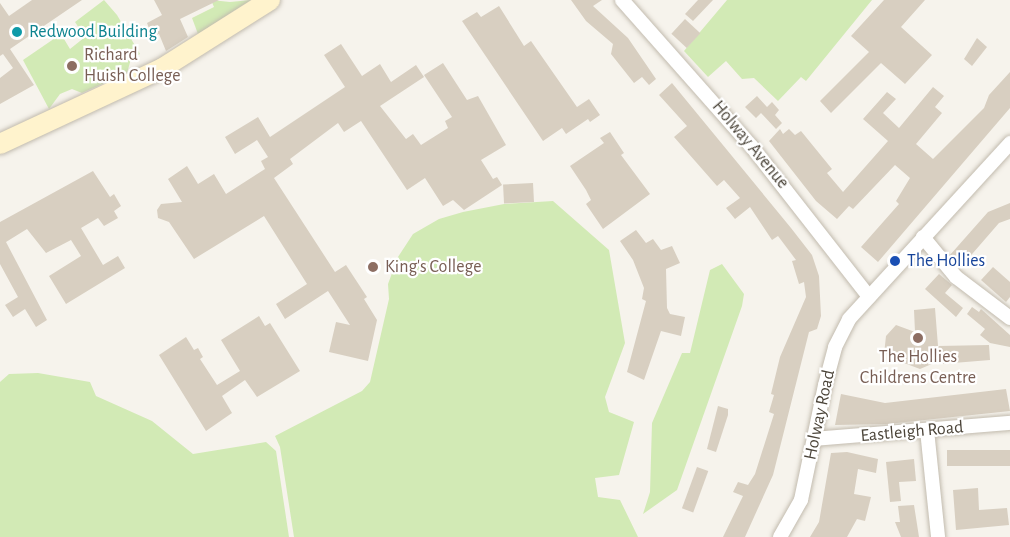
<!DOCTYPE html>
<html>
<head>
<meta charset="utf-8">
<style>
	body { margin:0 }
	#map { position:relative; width:1010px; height:537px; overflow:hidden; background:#f6f3ec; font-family:"Alegreya Sans",sans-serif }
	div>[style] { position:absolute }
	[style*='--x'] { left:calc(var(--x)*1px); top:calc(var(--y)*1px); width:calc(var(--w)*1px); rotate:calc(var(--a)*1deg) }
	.green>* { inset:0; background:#d2eab5 }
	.building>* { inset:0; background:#d8cfc1; transform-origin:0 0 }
	.roads { filter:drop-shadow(0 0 2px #c2bbae) drop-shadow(0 0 2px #c2bbae) }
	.minor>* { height:14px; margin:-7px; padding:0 7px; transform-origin:7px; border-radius:7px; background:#fff }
	.secondary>* { height:20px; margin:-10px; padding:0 10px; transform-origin:10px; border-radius:10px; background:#fff3cd }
	.dots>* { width:16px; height:16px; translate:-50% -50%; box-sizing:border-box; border:3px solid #fff; border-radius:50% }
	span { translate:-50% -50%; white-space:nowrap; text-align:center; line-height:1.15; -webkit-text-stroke:4.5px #fff; paint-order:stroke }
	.culture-label { font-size:18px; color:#0d838f }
	.left { translate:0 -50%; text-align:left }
	.education-label { font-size:18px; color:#785e54 }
	.street-label { font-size:18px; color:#4b4439 }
	.transit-label { font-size:18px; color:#164399 }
</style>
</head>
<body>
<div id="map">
	<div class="green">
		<div style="clip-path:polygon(104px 0,117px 15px,140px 54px,131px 59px,127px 73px,82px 93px,72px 89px,60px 94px,49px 109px,23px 60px,61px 34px,70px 49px,85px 37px,75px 22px)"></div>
		<div style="clip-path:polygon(211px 0,230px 2px,251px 0,198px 34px,192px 18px,214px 7px)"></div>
		<div style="clip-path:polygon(727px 0,872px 0,806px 81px,801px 77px,778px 101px,754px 78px,742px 79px,726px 61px,708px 77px,684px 51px)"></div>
		<div style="clip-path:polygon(553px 201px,609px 250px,625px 343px,605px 397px,609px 412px,634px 422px,619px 475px,595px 478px,598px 497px,620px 500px,638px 537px,294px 537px,280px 447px,275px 436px,362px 391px,370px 382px,389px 299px,388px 284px,398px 257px,413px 234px,439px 219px,463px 212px,504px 204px)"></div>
		<div style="clip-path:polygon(722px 264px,744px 294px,742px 306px,677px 490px,643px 514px,650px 492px,652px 423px,682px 353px,690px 353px,710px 270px)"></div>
		<div style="clip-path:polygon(38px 373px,90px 382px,96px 396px,152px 421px,193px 454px,266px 442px,276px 451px,289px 537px,0 537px,0 382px,9px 374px)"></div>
	</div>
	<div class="building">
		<div style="clip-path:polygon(32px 0,82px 0,10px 49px,34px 85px,0 104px,0 78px,13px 68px,3px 54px,0 56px,0 3px,9px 16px)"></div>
		<div style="clip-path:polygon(154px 0,219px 0,180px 19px,188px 37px,166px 51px,159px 34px,152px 36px,147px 23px,162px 15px)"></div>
		<div style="clip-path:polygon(571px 0,602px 0,593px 6px,628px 38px,656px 79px,649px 85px,642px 77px,634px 83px,611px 54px,613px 44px,586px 21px)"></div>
		<div style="clip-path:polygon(698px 0,713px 0,693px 21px,685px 14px)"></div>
		<div style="clip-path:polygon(884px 0,925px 0,901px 27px,932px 55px,905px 84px,881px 63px,831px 113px,820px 101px,869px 52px,851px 36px)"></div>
		<div style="clip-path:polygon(499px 6px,524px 46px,531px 41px,577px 107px,589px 99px,600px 115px,590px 122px,588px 119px,566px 134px,562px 128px,543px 141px,462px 21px,477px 12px,481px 17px)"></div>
		<div style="left:685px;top:19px;width:21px;height:20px;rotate:43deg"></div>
		<div style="clip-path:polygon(977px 38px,987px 47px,972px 66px,964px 59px)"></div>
		<div style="clip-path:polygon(341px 44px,362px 76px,380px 64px,391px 82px,416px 65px,424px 77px,380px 106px,406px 139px,413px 134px,421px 145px,448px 128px,445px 121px,452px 117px,424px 75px,443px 63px,467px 100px,478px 96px,506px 145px,481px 160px,493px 179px,497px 177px,502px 185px,464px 210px,453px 200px,443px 206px,425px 178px,407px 190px,361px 121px,344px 132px,338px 123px,290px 159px,293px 164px,274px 178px,335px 272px,346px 265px,367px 297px,364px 299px,377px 320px,368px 361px,329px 352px,336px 322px,350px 325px,328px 291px,285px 319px,276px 304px,307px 284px,264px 216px,194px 259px,169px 222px,158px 218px,157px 210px,161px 204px,182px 202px,168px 179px,187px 166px,198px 184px,214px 174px,226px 194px,265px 169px,261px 161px,268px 157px,257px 140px,235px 154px,225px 137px,258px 117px,270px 137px,345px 87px,324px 55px)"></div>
		<div style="clip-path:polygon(1010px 72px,1010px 108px,878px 262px,861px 247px,899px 204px,896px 201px,910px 178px,895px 165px,853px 209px,849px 206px,837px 219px,816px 201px,769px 141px,780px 129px,783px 134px,789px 129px,795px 135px,801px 131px,832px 169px,827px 173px,843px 192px,888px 141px,863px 119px,887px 92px,896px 99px,883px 113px,899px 128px,933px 87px,944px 96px,935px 107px,942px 113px,916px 144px,933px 159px,984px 108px,989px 95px)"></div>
		<div style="clip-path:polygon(672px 83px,791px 228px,812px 255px,819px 276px,821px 316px,817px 329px,809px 332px,773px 475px,745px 537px,723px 537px,743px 496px,733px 492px,738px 482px,748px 485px,755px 474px,774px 414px,769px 412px,774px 395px,771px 394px,780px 357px,806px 297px,804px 282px,799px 284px,792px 261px,796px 260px,778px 236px,772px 240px,750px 207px,735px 219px,726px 208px,740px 198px,724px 180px,717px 186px,674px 137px,687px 126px,659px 95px)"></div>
		<div style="clip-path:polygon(757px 96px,767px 107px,772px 102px,779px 110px,775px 115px,782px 123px,776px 129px,761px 113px,756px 118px,745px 107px)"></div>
		<div style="clip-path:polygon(610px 132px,624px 153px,621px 155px,650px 194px,603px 229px,586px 204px,591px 200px,586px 190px,570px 166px,604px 143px,600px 138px)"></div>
		<div style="clip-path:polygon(93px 171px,110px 197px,114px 194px,121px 206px,114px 211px,118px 218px,104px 226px,98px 218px,81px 228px,103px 265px,118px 256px,125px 268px,66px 304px,49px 276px,81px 256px,71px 240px,46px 253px,27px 229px,6px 242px,47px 320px,36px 327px,25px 309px,13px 317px,5px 305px,18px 297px,0 264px,0 222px)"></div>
		<div style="left:533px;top:183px;width:19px;height:30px;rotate:87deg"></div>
		<div style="clip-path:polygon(1010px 203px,1010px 219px,999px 223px,960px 268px,950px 255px,988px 212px)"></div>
		<div style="clip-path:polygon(636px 230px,646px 243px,653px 239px,661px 250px,672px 246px,680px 263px,666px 269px,667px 308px,670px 314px,685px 317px,681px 336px,661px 331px,644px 380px,627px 372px,646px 301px,642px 299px,644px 288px,633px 260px,620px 241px)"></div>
		<div style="clip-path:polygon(993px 267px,1010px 282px,1010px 297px,1006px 302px,981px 280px)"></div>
		<div style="clip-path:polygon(939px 274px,952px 285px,945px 293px,963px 308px,956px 317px,925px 289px)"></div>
		<div style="clip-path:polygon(972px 307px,979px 312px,981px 309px,1010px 335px,1010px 347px,990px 343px,980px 335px,985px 329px,967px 314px)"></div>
		<div style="clip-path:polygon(935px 308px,938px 346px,989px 345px,990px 360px,941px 364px,941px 360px,920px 369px,904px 363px,901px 353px,884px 354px,886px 336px,896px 325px,915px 332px,914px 310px)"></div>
		<div style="clip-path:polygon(259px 316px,265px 326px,270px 323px,300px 371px,257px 397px,245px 380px,222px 396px,232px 413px,206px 431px,159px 355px,186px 337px,194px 350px,198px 348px,203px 357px,200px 359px,217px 385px,240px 371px,221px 340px)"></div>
		<div style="clip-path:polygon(1006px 389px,1010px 411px,887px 424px,835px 425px,841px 394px,885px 403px)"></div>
		<div style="clip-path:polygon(718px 406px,728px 409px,728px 415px,716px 452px,707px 449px)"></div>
		<div style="left:1010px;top:450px;width:16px;height:63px;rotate:90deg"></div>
		<div style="clip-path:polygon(847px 452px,878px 459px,876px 473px,858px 469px,854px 494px,871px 497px,865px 521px,857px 519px,847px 537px,810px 537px,819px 522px,831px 453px)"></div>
		<div style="clip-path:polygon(914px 459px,916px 481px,899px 482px,901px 501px,890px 502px,886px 462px)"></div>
		<div style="left:697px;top:467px;width:12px;height:44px;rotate:20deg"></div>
		<div style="clip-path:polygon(978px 488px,979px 510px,1007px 508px,1009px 525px,956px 530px,953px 490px)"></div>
		<div style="clip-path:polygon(914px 505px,919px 537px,901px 537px,895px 522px,900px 522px,898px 506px)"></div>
	</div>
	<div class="roads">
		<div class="minor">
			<div style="--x:622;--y:0;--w:196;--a:48.5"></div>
			<div style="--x:752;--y:147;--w:190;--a:52"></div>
			<div style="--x:923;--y:237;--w:52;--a:50.5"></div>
			<div style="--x:956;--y:277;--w:68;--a:37.2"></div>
			<div style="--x:927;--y:430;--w:108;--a:84.1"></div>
			<div style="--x:814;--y:439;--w:197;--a:-4.7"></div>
			<div style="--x:780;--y:537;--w:43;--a:-60.4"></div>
			<div style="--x:801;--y:500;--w:117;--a:-78.2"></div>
			<div style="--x:825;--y:385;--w:39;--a:-75"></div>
			<div style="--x:835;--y:347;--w:31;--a:-63"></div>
			<div style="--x:849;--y:319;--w:239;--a:-47.5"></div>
		</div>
		<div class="secondary">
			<div style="--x:0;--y:144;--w:178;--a:-25"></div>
			<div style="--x:161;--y:69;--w:129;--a:-32.3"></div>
		</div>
	</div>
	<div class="dots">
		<div style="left:17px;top:32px;background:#0f9aa8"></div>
		<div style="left:72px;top:66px;background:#8d6e63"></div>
		<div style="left:895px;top:261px;background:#1a4fb4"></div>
		<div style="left:373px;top:267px;background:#8d6e63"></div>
		<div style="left:918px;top:338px;background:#8d6e63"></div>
	</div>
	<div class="culture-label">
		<span class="left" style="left:29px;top:32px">Redwood Building</span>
	</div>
	<div class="education-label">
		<span class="left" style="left:84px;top:66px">Richard<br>Huish College</span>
		<span class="left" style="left:385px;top:267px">King's College</span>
		<span style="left:918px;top:368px">The Hollies<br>Childrens Centre</span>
	</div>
	<div class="street-label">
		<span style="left:750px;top:145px;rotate:50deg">Holway Avenue</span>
		<span style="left:820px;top:415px;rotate:-78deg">Holway Road</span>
		<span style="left:912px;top:432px;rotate:-5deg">Eastleigh Road</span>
	</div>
	<div class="transit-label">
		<span class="left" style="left:907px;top:261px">The Hollies</span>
	</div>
</div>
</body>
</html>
